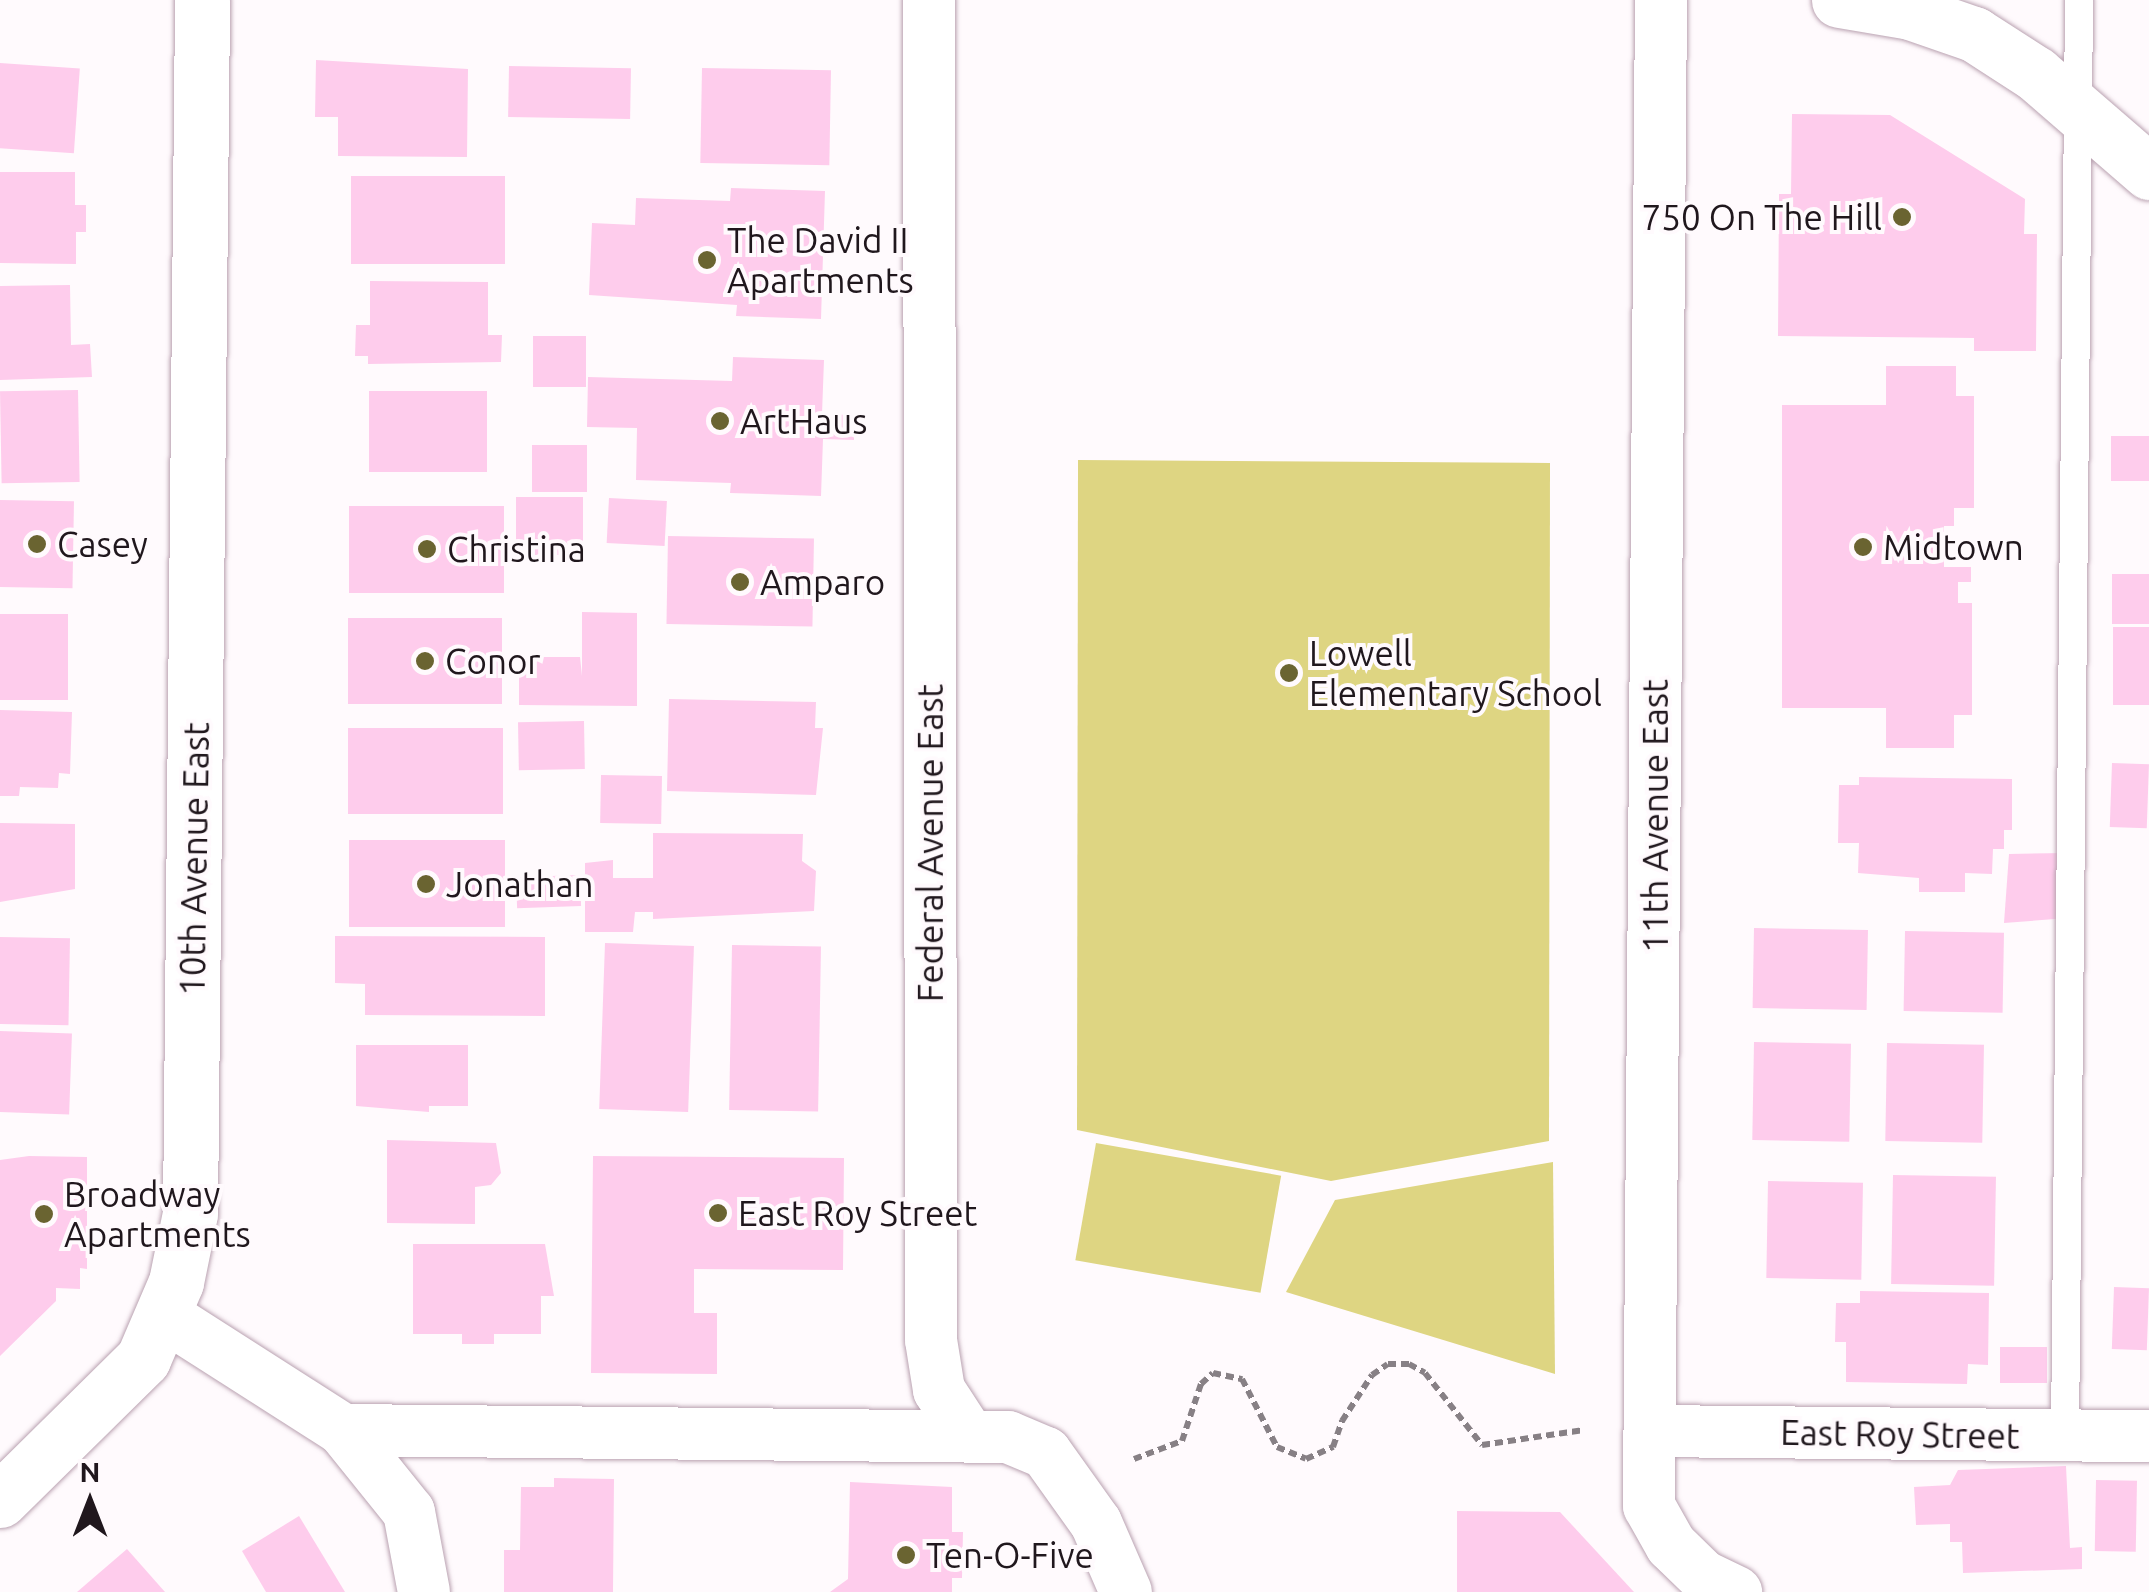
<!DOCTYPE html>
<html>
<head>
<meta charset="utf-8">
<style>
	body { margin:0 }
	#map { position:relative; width:2149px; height:1592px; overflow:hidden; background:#fffafd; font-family:Ubuntu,sans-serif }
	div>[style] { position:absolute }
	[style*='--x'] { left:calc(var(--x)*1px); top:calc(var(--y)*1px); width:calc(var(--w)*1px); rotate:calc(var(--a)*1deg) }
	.green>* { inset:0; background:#ded582; transform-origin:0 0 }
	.building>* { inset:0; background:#feccec; transform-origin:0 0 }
	.path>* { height:6px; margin-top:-3px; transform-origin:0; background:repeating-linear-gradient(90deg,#878085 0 8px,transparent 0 13px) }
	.roads { filter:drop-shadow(0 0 2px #baa2b1) drop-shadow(0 0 2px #baa2b1) }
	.lane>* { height:28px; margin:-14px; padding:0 14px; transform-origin:14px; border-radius:14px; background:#fff }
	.street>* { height:52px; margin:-26px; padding:0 26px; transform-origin:26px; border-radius:26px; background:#fff }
	.secondary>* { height:55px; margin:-27.5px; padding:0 27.5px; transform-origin:27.5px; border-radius:27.5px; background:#fff }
	.dots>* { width:28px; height:28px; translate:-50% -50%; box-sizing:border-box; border:5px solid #fffafd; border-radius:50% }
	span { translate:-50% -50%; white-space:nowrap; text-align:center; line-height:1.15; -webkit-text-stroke:8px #fffafd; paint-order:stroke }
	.poi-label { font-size:35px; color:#20171d }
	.right { translate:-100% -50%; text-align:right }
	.left { translate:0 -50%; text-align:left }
	.street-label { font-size:35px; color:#20171d }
	.north { position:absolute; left:40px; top:1452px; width:100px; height:100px; -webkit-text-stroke:8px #fffafd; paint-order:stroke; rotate:0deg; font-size:28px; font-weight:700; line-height:40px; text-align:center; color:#20171d }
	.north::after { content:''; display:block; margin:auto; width:35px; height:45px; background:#20171d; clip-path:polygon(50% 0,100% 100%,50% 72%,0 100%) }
</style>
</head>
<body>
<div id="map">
	<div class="green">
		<div style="clip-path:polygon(1078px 460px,1550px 463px,1549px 1141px,1331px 1181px,1077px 1130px)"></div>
		<div style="left:1096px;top:1143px;width:188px;height:119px;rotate:10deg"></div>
		<div style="clip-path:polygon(1553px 1162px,1555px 1374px,1286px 1292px,1335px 1200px)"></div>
	</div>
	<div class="building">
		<div style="clip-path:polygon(316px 60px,468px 69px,467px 157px,338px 156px,338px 117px,315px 117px)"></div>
		<div style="left:0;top:63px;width:80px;height:85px;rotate:4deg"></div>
		<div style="left:509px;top:66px;width:122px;height:51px;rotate:1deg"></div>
		<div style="left:702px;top:68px;width:129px;height:95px;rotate:1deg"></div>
		<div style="clip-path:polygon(1792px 114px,1890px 115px,2025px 199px,2024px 234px,2037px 234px,2036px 351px,1974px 351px,1974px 338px,1778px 336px,1779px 194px,1791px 194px)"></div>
		<div style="clip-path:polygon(0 172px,75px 172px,75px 205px,86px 205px,86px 232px,76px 232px,76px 264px,0 263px)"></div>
		<div style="left:351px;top:176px;width:154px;height:88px"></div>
		<div style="clip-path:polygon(731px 188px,825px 191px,821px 319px,736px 316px,737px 305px,589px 295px,592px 223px,635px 225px,636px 198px,730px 201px)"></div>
		<div style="clip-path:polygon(370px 281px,488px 282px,488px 335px,502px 335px,501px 362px,368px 364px,368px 356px,355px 356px,356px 325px,370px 325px)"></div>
		<div style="clip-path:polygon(70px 285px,71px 345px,90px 344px,92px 377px,0 380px,0 286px)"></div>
		<div style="left:533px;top:336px;width:53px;height:51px"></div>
		<div style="clip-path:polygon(733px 357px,824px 360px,822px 414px,854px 415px,854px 440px,823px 439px,821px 496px,730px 493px,731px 483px,636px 480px,637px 428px,587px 427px,588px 377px,732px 381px)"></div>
		<div style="clip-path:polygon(1886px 366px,1956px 366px,1956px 396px,1974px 396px,1974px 508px,1954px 508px,1954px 526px,1944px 526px,1944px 567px,1971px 567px,1971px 582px,1958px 582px,1958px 603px,1972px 603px,1972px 715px,1954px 715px,1954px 748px,1886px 748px,1886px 708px,1782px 708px,1782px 405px,1886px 405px)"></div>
		<div style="left:78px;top:390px;width:92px;height:78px;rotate:89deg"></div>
		<div style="left:487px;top:391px;width:81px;height:118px;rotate:90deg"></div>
		<div style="left:2111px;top:436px;width:38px;height:45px"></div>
		<div style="left:532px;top:445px;width:55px;height:47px"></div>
		<div style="left:516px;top:497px;width:67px;height:58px"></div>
		<div style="left:609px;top:498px;width:58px;height:45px;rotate:3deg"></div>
		<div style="left:0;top:500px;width:74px;height:87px;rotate:1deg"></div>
		<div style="left:349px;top:506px;width:155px;height:87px"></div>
		<div style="left:668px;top:536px;width:146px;height:88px;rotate:1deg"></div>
		<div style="left:2112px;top:574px;width:37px;height:50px"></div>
		<div style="clip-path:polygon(582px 612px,637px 613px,637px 706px,519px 705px,519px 657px,580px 657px,582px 676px)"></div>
		<div style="left:0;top:614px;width:68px;height:86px"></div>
		<div style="left:348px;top:618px;width:154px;height:86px"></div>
		<div style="left:2113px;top:627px;width:36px;height:78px"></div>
		<div style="clip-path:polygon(669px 699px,816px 702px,815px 728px,823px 728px,816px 795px,667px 791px)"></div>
		<div style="clip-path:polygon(0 710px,72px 712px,70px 774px,59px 773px,58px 788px,20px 787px,19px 796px,0 796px)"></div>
		<div style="left:584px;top:721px;width:48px;height:66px;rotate:89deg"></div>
		<div style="left:348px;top:728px;width:155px;height:86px"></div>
		<div style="left:2112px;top:763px;width:37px;height:64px;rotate:2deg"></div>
		<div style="left:601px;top:775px;width:61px;height:48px;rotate:1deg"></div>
		<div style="clip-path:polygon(1859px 777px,2012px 779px,2012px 830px,2004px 830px,2004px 849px,1993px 849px,1992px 874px,1965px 873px,1965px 892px,1919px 892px,1919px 878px,1858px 873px,1859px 843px,1838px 843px,1839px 785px,1859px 785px)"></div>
		<div style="clip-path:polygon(0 823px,75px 824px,75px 889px,0 902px)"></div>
		<div style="clip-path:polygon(653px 833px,803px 834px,802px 861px,816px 871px,814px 911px,653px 919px,653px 912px,635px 912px,633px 932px,585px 932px,585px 863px,613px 860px,613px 878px,653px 878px)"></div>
		<div style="left:349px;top:840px;width:156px;height:87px"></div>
		<div style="clip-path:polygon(2064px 853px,2068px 918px,2004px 923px,2009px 854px)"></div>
		<div style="left:580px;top:875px;width:31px;height:64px;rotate:88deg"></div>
		<div style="left:1754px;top:928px;width:114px;height:80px;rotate:1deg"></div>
		<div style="left:1905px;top:931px;width:99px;height:80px;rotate:1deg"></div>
		<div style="clip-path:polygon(335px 936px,545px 937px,545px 1016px,365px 1015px,365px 984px,335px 983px)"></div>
		<div style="left:0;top:937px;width:70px;height:87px;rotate:1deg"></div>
		<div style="left:605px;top:943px;width:89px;height:166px;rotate:2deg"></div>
		<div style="left:732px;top:945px;width:89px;height:165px;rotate:1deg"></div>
		<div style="left:0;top:1031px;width:72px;height:81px;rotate:2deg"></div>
		<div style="left:1754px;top:1042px;width:97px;height:98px;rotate:1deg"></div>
		<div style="left:1887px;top:1043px;width:97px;height:98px;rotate:1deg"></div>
		<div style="clip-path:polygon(356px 1045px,468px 1045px,468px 1106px,429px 1106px,429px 1112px,356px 1106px)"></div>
		<div style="clip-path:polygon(387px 1140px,496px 1143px,501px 1173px,491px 1185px,475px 1187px,475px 1224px,387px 1223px)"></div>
		<div style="clip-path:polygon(29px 1156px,87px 1157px,87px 1269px,80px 1268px,80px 1289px,56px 1288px,56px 1301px,0 1356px,0 1160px)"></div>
		<div style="clip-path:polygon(593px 1156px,844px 1158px,843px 1270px,694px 1269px,694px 1313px,717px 1313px,717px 1374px,591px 1373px)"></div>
		<div style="left:1893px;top:1175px;width:103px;height:109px;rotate:1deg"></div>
		<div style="left:1768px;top:1181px;width:95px;height:97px;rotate:1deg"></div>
		<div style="clip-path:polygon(413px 1244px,545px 1244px,554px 1296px,541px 1296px,541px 1334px,494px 1334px,494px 1344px,462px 1344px,462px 1334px,413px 1334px)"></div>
		<div style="left:2114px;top:1287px;width:35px;height:62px;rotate:2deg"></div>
		<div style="clip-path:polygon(1860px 1291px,1989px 1293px,1988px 1365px,1968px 1364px,1967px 1384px,1846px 1382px,1846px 1342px,1835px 1342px,1836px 1303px,1860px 1303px)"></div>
		<div style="left:2047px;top:1347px;width:36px;height:47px;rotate:90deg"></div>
		<div style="clip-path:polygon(2066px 1466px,2070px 1548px,2082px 1547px,2082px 1569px,1963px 1573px,1962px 1542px,1950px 1542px,1950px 1524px,1916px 1525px,1914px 1487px,1950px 1485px,1958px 1470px)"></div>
		<div style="clip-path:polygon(554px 1478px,614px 1479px,613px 1592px,504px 1592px,504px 1550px,520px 1550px,521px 1487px,554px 1487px)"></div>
		<div style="left:2096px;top:1480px;width:41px;height:71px;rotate:1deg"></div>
		<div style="clip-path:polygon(850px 1482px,952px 1487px,952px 1532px,963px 1532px,962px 1578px,952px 1578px,952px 1592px,830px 1592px,848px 1579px)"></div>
		<div style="clip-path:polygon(1457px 1511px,1560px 1512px,1634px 1592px,1457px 1592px)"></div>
		<div style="clip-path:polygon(299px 1516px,345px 1592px,266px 1592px,242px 1551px)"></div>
		<div style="clip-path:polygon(127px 1549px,165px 1592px,77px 1592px)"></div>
	</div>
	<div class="path">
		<div style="--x:1134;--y:1459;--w:51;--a:-20.6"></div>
		<div style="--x:1182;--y:1441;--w:60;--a:-71.6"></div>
		<div style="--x:1201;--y:1384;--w:16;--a:-43"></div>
		<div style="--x:1213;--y:1373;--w:30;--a:12"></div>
		<div style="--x:1242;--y:1379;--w:76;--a:62.8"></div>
		<div style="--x:1277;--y:1447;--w:31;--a:22"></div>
		<div style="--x:1306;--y:1459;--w:30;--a:-24"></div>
		<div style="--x:1333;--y:1447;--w:28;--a:-71"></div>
		<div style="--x:1342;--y:1421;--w:55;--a:-56.9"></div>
		<div style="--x:1372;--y:1375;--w:19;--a:-35"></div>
		<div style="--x:1388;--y:1364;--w:21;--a:0"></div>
		<div style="--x:1409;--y:1364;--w:18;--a:29"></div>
		<div style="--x:1425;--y:1373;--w:92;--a:51.6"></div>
		<div style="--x:1482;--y:1445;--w:103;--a:-8.4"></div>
	</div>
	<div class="roads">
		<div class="lane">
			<div style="--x:2065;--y:1435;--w:1435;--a:-89.44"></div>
		</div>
		<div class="street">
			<div style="--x:929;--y:0;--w:1340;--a:89.91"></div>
			<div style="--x:931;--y:1340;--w:51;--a:80.9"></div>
			<div style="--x:939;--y:1390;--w:51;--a:56.9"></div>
			<div style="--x:1661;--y:0;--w:1506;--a:90.46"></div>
			<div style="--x:1649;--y:1506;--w:45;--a:60.6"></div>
			<div style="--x:1671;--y:1545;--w:45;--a:44.1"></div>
			<div style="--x:1703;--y:1576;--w:37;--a:26"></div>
			<div style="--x:165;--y:1316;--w:211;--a:32.6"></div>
			<div style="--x:343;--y:1430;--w:105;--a:51.2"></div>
			<div style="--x:409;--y:1512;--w:81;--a:79.4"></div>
			<div style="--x:343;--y:1430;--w:665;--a:0.6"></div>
			<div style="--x:1008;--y:1437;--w:41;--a:22.8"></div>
			<div style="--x:1046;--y:1453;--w:86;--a:54.5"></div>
			<div style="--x:1096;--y:1523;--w:75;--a:66.5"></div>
			<div style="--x:1651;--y:1431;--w:498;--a:0.6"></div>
		</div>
		<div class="secondary">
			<div style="--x:1839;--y:0;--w:72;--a:9.6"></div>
			<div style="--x:1910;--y:12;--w:68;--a:19"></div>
			<div style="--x:1974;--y:34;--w:74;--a:32.8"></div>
			<div style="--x:2036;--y:74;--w:150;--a:40.9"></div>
			<div style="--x:0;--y:1500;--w:201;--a:-44.6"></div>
			<div style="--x:143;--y:1359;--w:84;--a:-66.8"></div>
			<div style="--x:176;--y:1282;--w:70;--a:-78.5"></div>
			<div style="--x:190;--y:1213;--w:1213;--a:-89.43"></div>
		</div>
	</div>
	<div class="dots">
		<div style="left:1902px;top:217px;background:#6a6431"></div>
		<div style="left:707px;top:260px;background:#6a6431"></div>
		<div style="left:720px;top:421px;background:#6a6431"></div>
		<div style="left:37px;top:544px;background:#6a6431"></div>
		<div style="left:1863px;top:547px;background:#6a6431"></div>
		<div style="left:427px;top:549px;background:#6a6431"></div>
		<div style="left:740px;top:582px;background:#6a6431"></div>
		<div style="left:425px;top:661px;background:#6a6431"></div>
		<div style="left:1289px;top:673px;background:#6a6431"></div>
		<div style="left:426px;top:884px;background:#6a6431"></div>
		<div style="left:718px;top:1213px;background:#6a6431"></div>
		<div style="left:44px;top:1214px;background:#6a6431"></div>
		<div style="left:906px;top:1555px;background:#6a6431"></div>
	</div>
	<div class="poi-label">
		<span class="right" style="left:1882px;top:217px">750 On The Hill</span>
		<span class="left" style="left:727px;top:260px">The David II<br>Apartments</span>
		<span class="left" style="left:740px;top:421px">ArtHaus</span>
		<span class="left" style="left:57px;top:544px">Casey</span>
		<span class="left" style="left:1883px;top:547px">Midtown</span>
		<span class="left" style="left:447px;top:549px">Christina</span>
		<span class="left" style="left:760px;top:582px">Amparo</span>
		<span class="left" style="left:1309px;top:673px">Lowell<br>Elementary School</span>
		<span class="left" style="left:445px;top:661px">Conor</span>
		<span class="left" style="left:446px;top:884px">Jonathan</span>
		<span class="left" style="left:64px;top:1214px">Broadway<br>Apartments</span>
		<span class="left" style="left:738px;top:1213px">East Roy Street</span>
		<span class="left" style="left:926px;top:1555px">Ten-O-Five</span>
	</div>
	<div class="street-label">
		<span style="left:1655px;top:816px;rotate:-90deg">11th Avenue East</span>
		<span style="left:930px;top:843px;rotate:-90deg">Federal Avenue East</span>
		<span style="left:194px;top:859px;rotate:-89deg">10th Avenue East</span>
		<span style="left:1900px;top:1434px;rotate:1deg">East Roy Street</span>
	</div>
	<div class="north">N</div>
</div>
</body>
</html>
